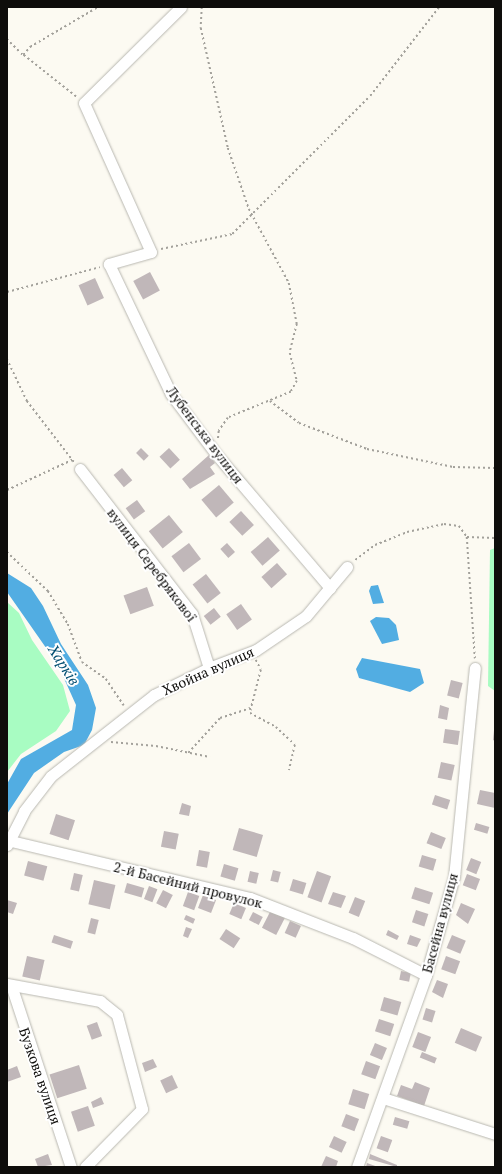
<!DOCTYPE html>
<html>
<head>
<meta charset="utf-8">
<style>
	body { margin:0 }
	#map { position:relative; width:502px; height:1174px; overflow:hidden; background:#fcfaf2; font-family:"PT Serif",serif }
	div>[style] { position:absolute }
	[style*='--x'] { left:calc(var(--x)*1px); top:calc(var(--y)*1px); width:calc(var(--w)*1px); rotate:calc(var(--a)*1deg) }
	.green>* { inset:0; background:#a8fcc2 }
	.water>* { inset:0; background:#52ade2 }
	.building>* { inset:0; background:#c0b7b9; transform-origin:0 0 }
	.path>* { height:1.5px; margin-top:-0.75px; transform-origin:0; background:repeating-linear-gradient(90deg,#a3a19b 0 2px,transparent 0 5px) }
	.roads { filter:drop-shadow(0 0 1px #b9b8b1) drop-shadow(0 0 1px #b9b8b1) }
	.minor>* { height:11px; margin:-5.5px; padding:0 5.5px; transform-origin:5.5px; border-radius:5.5px; background:#fff }
	span { translate:-50% -50%; white-space:nowrap; text-align:center; line-height:1.15; -webkit-text-stroke:4px #fff; paint-order:stroke }
	.street-label { font-size:14px; color:#0e0d0b }
	.water-label { font-size:15px; color:#045073; font-style:italic }
	.frame { position:absolute; inset:0; border:8px solid #0e0d0b; pointer-events:none }
</style>
</head>
<body>
<div id="map">
	<div class="green">
		<div style="clip-path:polygon(495px 548px,495px 691px,488px 686px,490px 550px)"></div>
		<div style="clip-path:polygon(7px 602px,19px 613px,32px 640px,63px 685px,70px 711px,56px 731px,21px 754px,7px 772px)"></div>
	</div>
	<div class="water">
		<div style="clip-path:polygon(7px 573px,31px 588px,43px 606px,61px 644px,88px 685px,96px 708px,92px 730px,84px 745px,64px 752px,34px 773px,7px 814px,7px 784px,21px 759px,72px 730px,76px 705px,58px 665px,7px 592px)"></div>
		<div style="clip-path:polygon(378px 585px,384px 603px,373px 604px,369px 591px,371px 586px)"></div>
		<div style="clip-path:polygon(376px 617px,389px 618px,396px 625px,399px 640px,382px 644px,370px 621px)"></div>
		<div style="clip-path:polygon(362px 658px,420px 669px,424px 683px,410px 692px,359px 678px,356px 669px)"></div>
	</div>
	<div class="building">
		<div style="left:150px;top:272px;width:21px;height:19px;rotate:62deg"></div>
		<div style="left:95px;top:278px;width:22px;height:18px;rotate:66deg"></div>
		<div style="left:141px;top:448px;width:11px;height:7px;rotate:45deg"></div>
		<div style="left:169px;top:448px;width:16px;height:13px;rotate:47deg"></div>
		<div style="clip-path:polygon(209px 455px,215px 463px,210px 467px,215px 474px,190px 489px,182px 479px)"></div>
		<div style="left:122px;top:468px;width:16px;height:11px;rotate:50deg"></div>
		<div style="left:219px;top:485px;width:23px;height:23px;rotate:50deg"></div>
		<div style="left:137px;top:500px;width:14px;height:14px;rotate:54deg"></div>
		<div style="left:241px;top:511px;width:19px;height:16px;rotate:47deg"></div>
		<div style="left:169px;top:515px;width:22px;height:26px;rotate:51deg"></div>
		<div style="left:268px;top:537px;width:18px;height:23px;rotate:49deg"></div>
		<div style="left:189px;top:543px;width:20px;height:22px;rotate:53deg"></div>
		<div style="left:227px;top:543px;width:12px;height:9px;rotate:48deg"></div>
		<div style="left:277px;top:563px;width:15px;height:21px;rotate:48deg"></div>
		<div style="left:206px;top:574px;width:24px;height:17px;rotate:52deg"></div>
		<div style="left:147px;top:587px;width:20px;height:25px;rotate:70deg"></div>
		<div style="left:241px;top:604px;width:19px;height:18px;rotate:55deg"></div>
		<div style="left:214px;top:608px;width:11px;height:13px;rotate:52deg"></div>
		<div style="left:451px;top:680px;width:12px;height:16px;rotate:14deg"></div>
		<div style="clip-path:polygon(440px 705px,449px 708px,447px 720px,438px 718px)"></div>
		<div style="left:445px;top:729px;width:15px;height:14px;rotate:8deg"></div>
		<div style="clip-path:polygon(494px 730px,495px 730px,495px 741px,493px 740px)"></div>
		<div style="left:441px;top:762px;width:14px;height:16px;rotate:12deg"></div>
		<div style="clip-path:polygon(480px 790px,495px 793px,495px 808px,477px 804px)"></div>
		<div style="left:435px;top:795px;width:16px;height:10px;rotate:18deg"></div>
		<div style="clip-path:polygon(182px 803px,191px 806px,189px 816px,179px 814px)"></div>
		<div style="left:56px;top:814px;width:20px;height:21px;rotate:18deg"></div>
		<div style="left:476px;top:823px;width:14px;height:7px;rotate:17deg"></div>
		<div style="left:239px;top:828px;width:25px;height:23px;rotate:16deg"></div>
		<div style="left:164px;top:831px;width:15px;height:16px;rotate:11deg"></div>
		<div style="left:431px;top:832px;width:16px;height:12px;rotate:22deg"></div>
		<div style="left:199px;top:850px;width:11px;height:16px;rotate:10deg"></div>
		<div style="left:422px;top:855px;width:15px;height:12px;rotate:16deg"></div>
		<div style="left:471px;top:858px;width:11px;height:13px;rotate:22deg"></div>
		<div style="left:28px;top:861px;width:20px;height:15px;rotate:15deg"></div>
		<div style="left:224px;top:864px;width:15px;height:13px;rotate:16deg"></div>
		<div style="left:273px;top:870px;width:8px;height:11px;rotate:14deg"></div>
		<div style="left:250px;top:871px;width:9px;height:11px;rotate:13deg"></div>
		<div style="left:317px;top:871px;width:15px;height:28px;rotate:20deg"></div>
		<div style="left:74px;top:873px;width:9px;height:17px;rotate:13deg"></div>
		<div style="left:467px;top:874px;width:14px;height:12px;rotate:21deg"></div>
		<div style="left:293px;top:879px;width:14px;height:12px;rotate:17deg"></div>
		<div style="left:94px;top:880px;width:22px;height:25px;rotate:13deg"></div>
		<div style="left:127px;top:883px;width:18px;height:10px;rotate:16deg"></div>
		<div style="left:149px;top:886px;width:9px;height:14px;rotate:21deg"></div>
		<div style="left:415px;top:887px;width:19px;height:12px;rotate:18deg"></div>
		<div style="left:163px;top:890px;width:11px;height:15px;rotate:27deg"></div>
		<div style="left:188px;top:892px;width:12px;height:15px;rotate:20deg"></div>
		<div style="clip-path:polygon(333px 892px,346px 896px,341px 908px,328px 904px)"></div>
		<div style="left:203px;top:895px;width:14px;height:14px;rotate:21deg"></div>
		<div style="left:355px;top:897px;width:11px;height:17px;rotate:22deg"></div>
		<div style="clip-path:polygon(7px 900px,17px 903px,13px 914px,7px 912px)"></div>
		<div style="left:234px;top:903px;width:13px;height:12px;rotate:23deg"></div>
		<div style="clip-path:polygon(461px 903px,475px 909px,468px 924px,456px 915px)"></div>
		<div style="left:271px;top:910px;width:16px;height:20px;rotate:27deg"></div>
		<div style="left:416px;top:910px;width:13px;height:13px;rotate:18deg"></div>
		<div style="left:253px;top:912px;width:11px;height:9px;rotate:27deg"></div>
		<div style="left:186px;top:915px;width:10px;height:5px;rotate:24deg"></div>
		<div style="left:91px;top:918px;width:8px;height:15px;rotate:14deg"></div>
		<div style="left:290px;top:921px;width:12px;height:13px;rotate:24deg"></div>
		<div style="clip-path:polygon(186px 927px,192px 929px,188px 938px,183px 936px)"></div>
		<div style="left:226px;top:929px;width:17px;height:12px;rotate:33deg"></div>
		<div style="clip-path:polygon(388px 930px,399px 936px,397px 940px,386px 935px)"></div>
		<div style="left:54px;top:935px;width:20px;height:8px;rotate:18deg"></div>
		<div style="clip-path:polygon(410px 935px,421px 939px,417px 947px,407px 944px)"></div>
		<div style="left:452px;top:935px;width:15px;height:14px;rotate:23deg"></div>
		<div style="left:27px;top:956px;width:18px;height:21px;rotate:13deg"></div>
		<div style="left:446px;top:956px;width:15px;height:14px;rotate:20deg"></div>
		<div style="left:401px;top:971px;width:10px;height:9px;rotate:11deg"></div>
		<div style="clip-path:polygon(437px 980px,448px 984px,443px 998px,432px 992px)"></div>
		<div style="left:384px;top:997px;width:18px;height:14px;rotate:16deg"></div>
		<div style="left:426px;top:1008px;width:10px;height:12px;rotate:17deg"></div>
		<div style="left:379px;top:1019px;width:16px;height:13px;rotate:18deg"></div>
		<div style="left:97px;top:1022px;width:15px;height:11px;rotate:70deg"></div>
		<div style="left:461px;top:1028px;width:23px;height:16px;rotate:23deg"></div>
		<div style="left:418px;top:1032px;width:14px;height:16px;rotate:21deg"></div>
		<div style="left:375px;top:1043px;width:13px;height:13px;rotate:23deg"></div>
		<div style="left:422px;top:1052px;width:16px;height:6px;rotate:22deg"></div>
		<div style="clip-path:polygon(153px 1059px,157px 1067px,145px 1072px,142px 1063px)"></div>
		<div style="left:366px;top:1061px;width:15px;height:14px;rotate:20deg"></div>
		<div style="left:79px;top:1065px;width:25px;height:31px;rotate:72deg"></div>
		<div style="clip-path:polygon(17px 1066px,21px 1077px,7px 1082px,7px 1070px)"></div>
		<div style="left:172px;top:1075px;width:14px;height:13px;rotate:65deg"></div>
		<div style="clip-path:polygon(415px 1082px,430px 1088px,424px 1106px,397px 1096px,401px 1085px,412px 1089px)"></div>
		<div style="left:353px;top:1089px;width:17px;height:16px;rotate:17deg"></div>
		<div style="clip-path:polygon(101px 1097px,104px 1104px,93px 1108px,91px 1102px)"></div>
		<div style="left:88px;top:1106px;width:21px;height:18px;rotate:71deg"></div>
		<div style="left:346px;top:1114px;width:14px;height:13px;rotate:21deg"></div>
		<div style="left:395px;top:1117px;width:15px;height:8px;rotate:16deg"></div>
		<div style="left:334px;top:1136px;width:14px;height:12px;rotate:25deg"></div>
		<div style="left:381px;top:1136px;width:12px;height:13px;rotate:20deg"></div>
		<div style="clip-path:polygon(48px 1154px,52px 1165px,38px 1167px,35px 1159px)"></div>
		<div style="clip-path:polygon(370px 1154px,397px 1165px,397px 1167px,369px 1159px)"></div>
		<div style="clip-path:polygon(326px 1156px,338px 1161px,336px 1167px,321px 1167px)"></div>
		<div style="clip-path:polygon(367px 1163px,378px 1167px,366px 1167px)"></div>
	</div>
	<div class="path">
		<div style="--x:202;--y:7;--w:21;--a:93"></div>
		<div style="--x:201;--y:28;--w:123;--a:77.3"></div>
		<div style="--x:228;--y:148;--w:65;--a:71"></div>
		<div style="--x:249;--y:209;--w:84;--a:61.6"></div>
		<div style="--x:289;--y:283;--w:42;--a:79"></div>
		<div style="--x:297;--y:324;--w:30;--a:104"></div>
		<div style="--x:290;--y:353;--w:29;--a:76"></div>
		<div style="--x:297;--y:381;--w:13;--a:119"></div>
		<div style="--x:291;--y:392;--w:68;--a:157.6"></div>
		<div style="--x:228;--y:418;--w:16;--a:125"></div>
		<div style="--x:219;--y:431;--w:10;--a:96"></div>
		<div style="--x:7;--y:39;--w:23;--a:45"></div>
		<div style="--x:76;--y:97;--w:68;--a:-141.6"></div>
		<div style="--x:23;--y:55;--w:11;--a:-49"></div>
		<div style="--x:30;--y:47;--w:79;--a:-30.5"></div>
		<div style="--x:161;--y:249;--w:73;--a:-11.9"></div>
		<div style="--x:232;--y:234;--w:195;--a:-45"></div>
		<div style="--x:370;--y:96;--w:113;--a:-52.2"></div>
		<div style="--x:7;--y:292;--w:96;--a:-15"></div>
		<div style="--x:7;--y:359;--w:47;--a:64.5"></div>
		<div style="--x:27;--y:401;--w:77;--a:52.4"></div>
		<div style="--x:270;--y:401;--w:36;--a:37"></div>
		<div style="--x:299;--y:423;--w:73;--a:20.9"></div>
		<div style="--x:367;--y:449;--w:88;--a:11.8"></div>
		<div style="--x:453;--y:467;--w:42;--a:1.4"></div>
		<div style="--x:7;--y:490;--w:72;--a:-24.8"></div>
		<div style="--x:467;--y:537;--w:28;--a:2"></div>
		<div style="--x:7;--y:552;--w:57;--a:43.6"></div>
		<div style="--x:48;--y:591;--w:39;--a:59"></div>
		<div style="--x:68;--y:624;--w:40;--a:69.8"></div>
		<div style="--x:82;--y:662;--w:29;--a:35"></div>
		<div style="--x:106;--y:679;--w:32;--a:56"></div>
		<div style="--x:355;--y:560;--w:25;--a:-37"></div>
		<div style="--x:375;--y:545;--w:35;--a:-22"></div>
		<div style="--x:407;--y:532;--w:38;--a:-12"></div>
		<div style="--x:444;--y:524;--w:15;--a:8"></div>
		<div style="--x:459;--y:526;--w:14;--a:54"></div>
		<div style="--x:467;--y:537;--w:122;--a:86.2"></div>
		<div style="--x:256;--y:660;--w:11;--a:63"></div>
		<div style="--x:261;--y:670;--w:44;--a:104.3"></div>
		<div style="--x:250;--y:713;--w:30;--a:28"></div>
		<div style="--x:276;--y:727;--w:26;--a:43"></div>
		<div style="--x:295;--y:745;--w:26;--a:103"></div>
		<div style="--x:111;--y:742;--w:45;--a:5.1"></div>
		<div style="--x:156;--y:746;--w:55;--a:11.5"></div>
		<div style="--x:188;--y:753;--w:47;--a:-47.6"></div>
		<div style="--x:220;--y:718;--w:33;--a:-18"></div>
	</div>
	<div class="roads">
		<div class="minor">
			<div style="--x:181;--y:7;--w:136;--a:135.3"></div>
			<div style="--x:84;--y:103;--w:163;--a:65.8"></div>
			<div style="--x:151;--y:252;--w:44;--a:164.1"></div>
			<div style="--x:109;--y:264;--w:144;--a:64.5"></div>
			<div style="--x:171;--y:394;--w:75;--a:53.1"></div>
			<div style="--x:216;--y:454;--w:176;--a:49.6"></div>
			<div style="--x:80;--y:469;--w:183;--a:52.3"></div>
			<div style="--x:192;--y:614;--w:57;--a:72.5"></div>
			<div style="--x:11;--y:841;--w:246;--a:13.4"></div>
			<div style="--x:250;--y:898;--w:110;--a:21.2"></div>
			<div style="--x:353;--y:938;--w:82;--a:26.9"></div>
			<div style="--x:7;--y:845;--w:38;--a:-63"></div>
			<div style="--x:24;--y:811;--w:44;--a:-52.4"></div>
			<div style="--x:51;--y:776;--w:131;--a:-38.2"></div>
			<div style="--x:154;--y:695;--w:61;--a:-26.1"></div>
			<div style="--x:209;--y:668;--w:50;--a:-21"></div>
			<div style="--x:256;--y:650;--w:60;--a:-34.2"></div>
			<div style="--x:306;--y:616;--w:64;--a:-50.1"></div>
			<div style="--x:7;--y:984;--w:95;--a:10.4"></div>
			<div style="--x:100;--y:1001;--w:22;--a:39"></div>
			<div style="--x:117;--y:1015;--w:97;--a:75.1"></div>
			<div style="--x:142;--y:1109;--w:81;--a:134.5"></div>
			<div style="--x:11;--y:985;--w:192;--a:71.8"></div>
			<div style="--x:383;--y:1098;--w:118;--a:17.8"></div>
			<div style="--x:357;--y:1167;--w:204;--a:-70.2"></div>
			<div style="--x:426;--y:975;--w:102;--a:-74.1"></div>
			<div style="--x:454;--y:877;--w:210;--a:-84.3"></div>
		</div>
	</div>
	<div class="street-label">
		<span style="left:205px;top:435px;rotate:53deg">Лубeнська вулиця</span>
		<span style="left:152px;top:565px;rotate:53deg">вулиця Серебрякової</span>
		<span style="left:208px;top:671px;rotate:-24deg">Хвойна вулиця</span>
		<span style="left:188px;top:885px;rotate:14deg">2-й Басейний провулок</span>
		<span style="left:440px;top:923px;rotate:-75deg">Басейна вулиця</span>
		<span style="left:40px;top:1076px;rotate:71deg">Бузкова вулиця</span>
	</div>
	<div class="water-label">
		<span style="left:64px;top:665px;rotate:58deg">Харків</span>
	</div>
	<div class="frame"></div>
</div>
</body>
</html>
